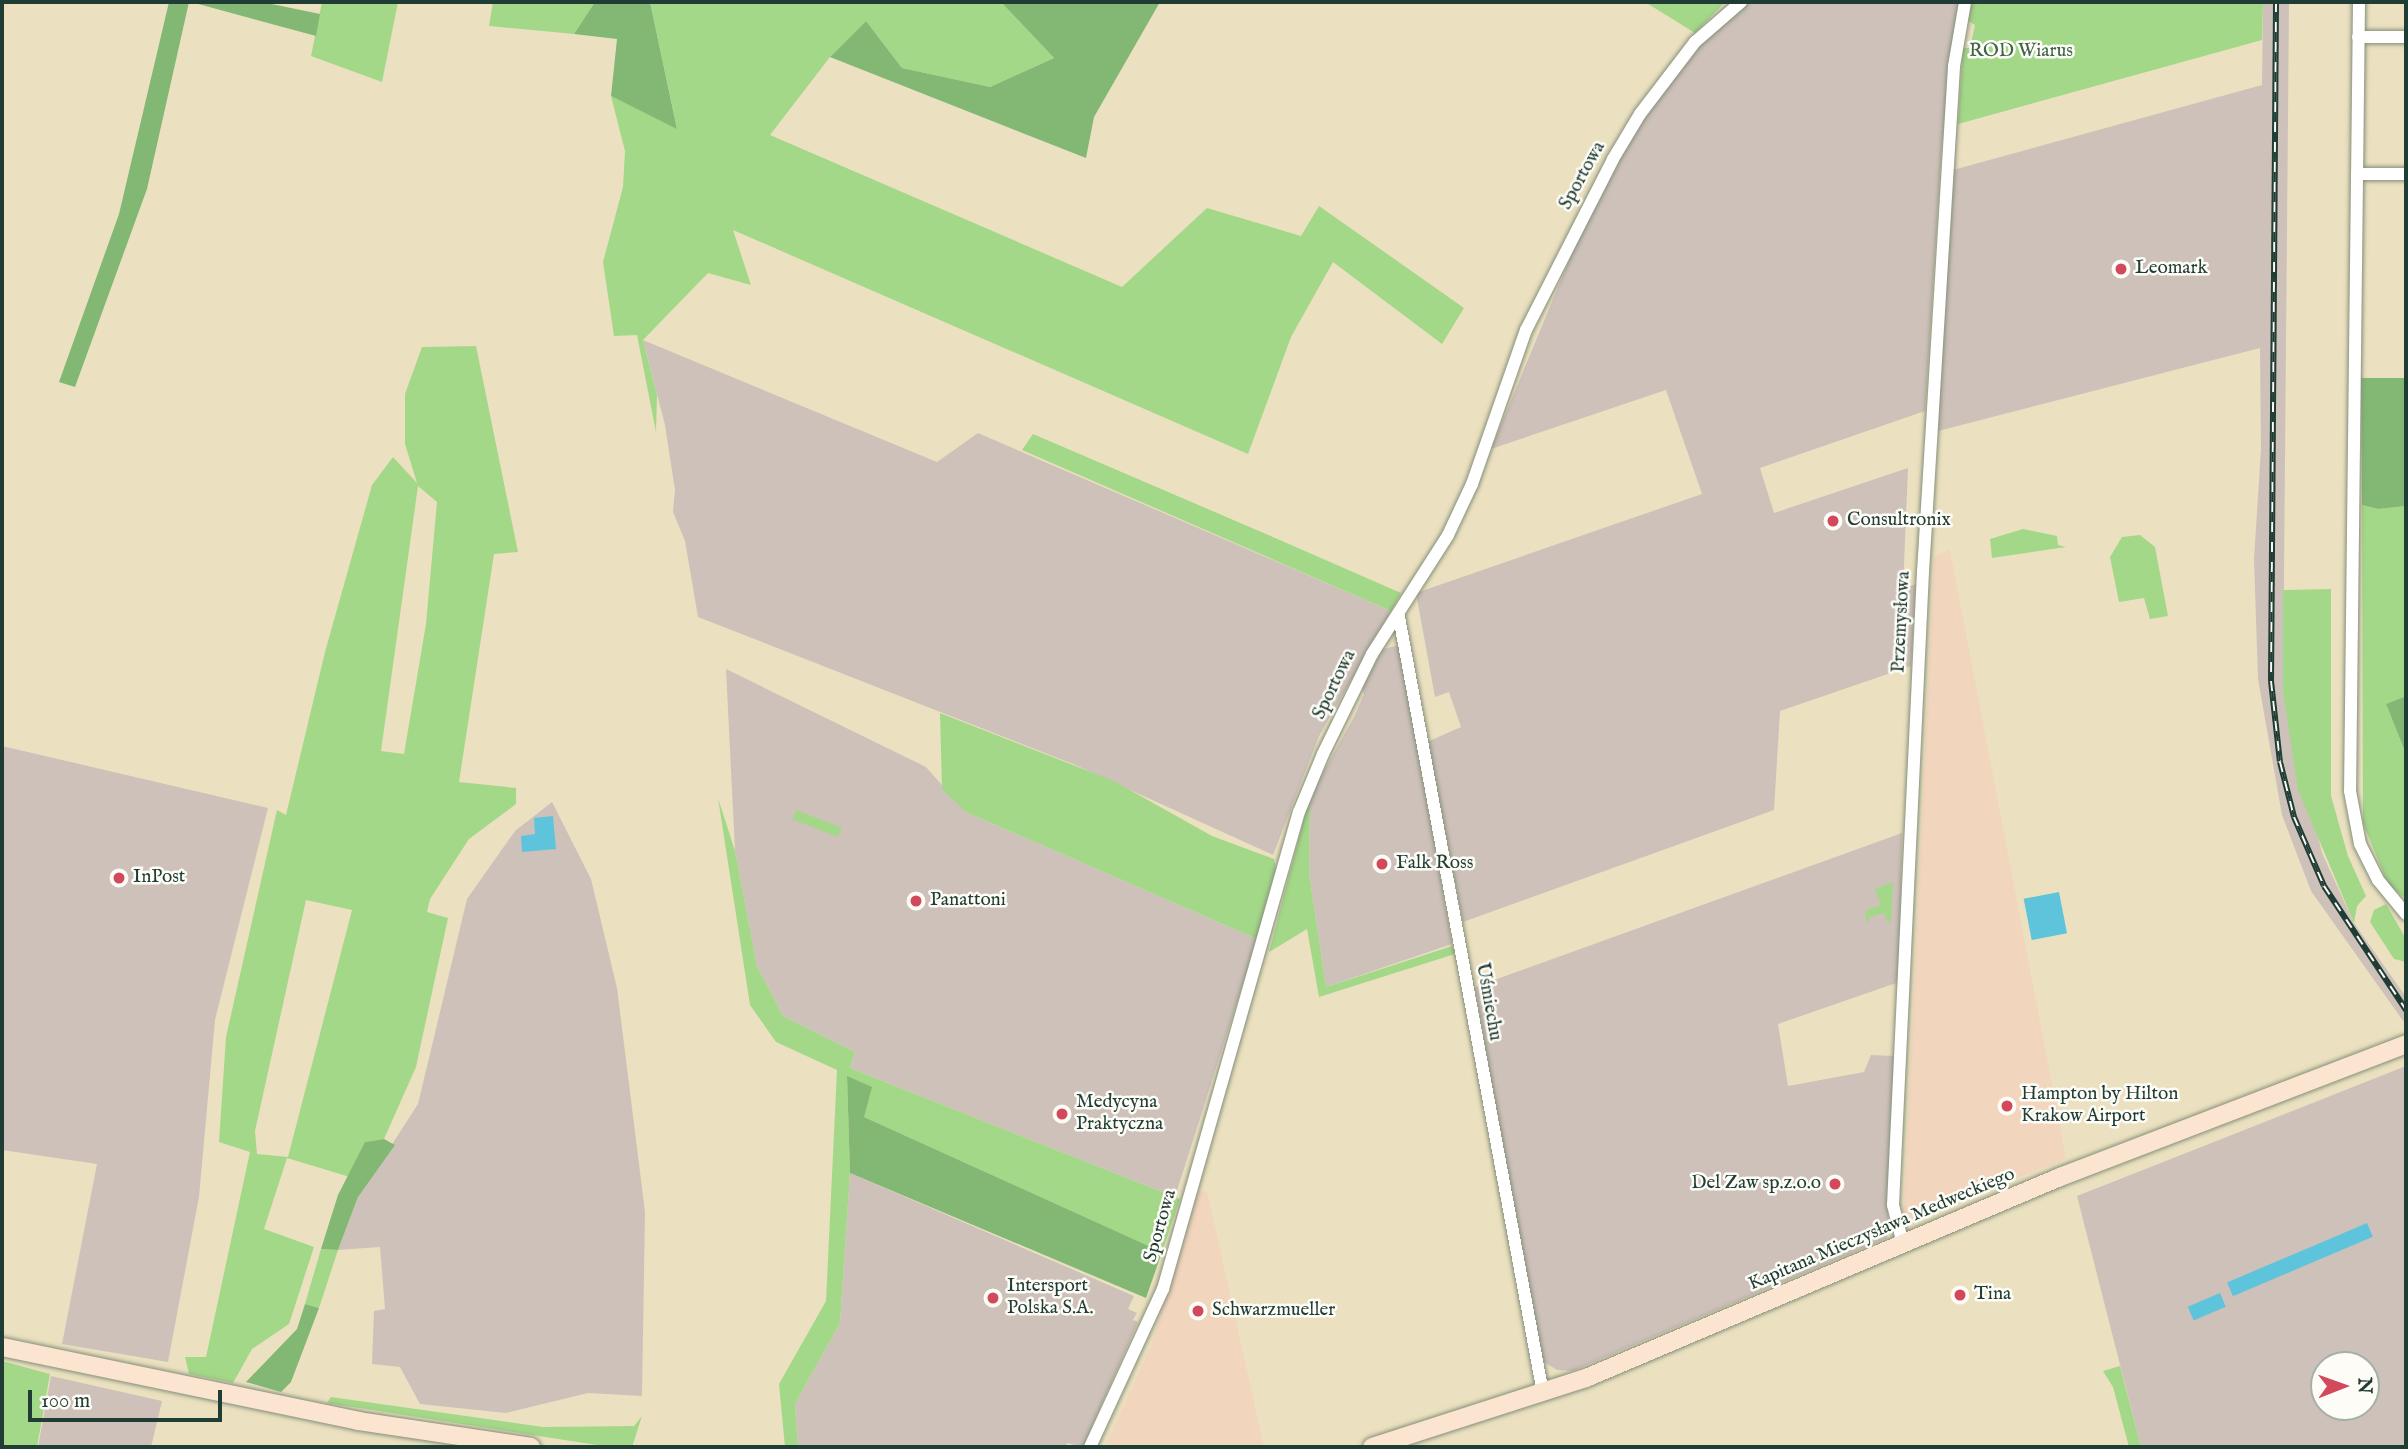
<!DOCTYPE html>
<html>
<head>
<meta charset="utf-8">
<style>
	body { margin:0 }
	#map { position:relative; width:2408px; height:1449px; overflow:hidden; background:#ebe1c0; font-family:"IM FELL English",serif }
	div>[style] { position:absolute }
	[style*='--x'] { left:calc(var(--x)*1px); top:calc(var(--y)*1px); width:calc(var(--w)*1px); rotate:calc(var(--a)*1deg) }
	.built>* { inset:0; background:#f1d5bd }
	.industrial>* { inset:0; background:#cec1ba }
	.green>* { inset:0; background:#a3d888; transform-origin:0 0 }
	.forest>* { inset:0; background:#82b874 }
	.water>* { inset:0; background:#5ec4db; transform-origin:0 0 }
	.roads { filter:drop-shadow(0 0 2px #858f7a) drop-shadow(0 0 2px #858f7a) }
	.minor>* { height:12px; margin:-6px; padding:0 6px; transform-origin:6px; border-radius:6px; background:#fff }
	.secondary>* { height:18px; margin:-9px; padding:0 9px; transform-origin:9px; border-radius:9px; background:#fce5d0 }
	.rail>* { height:6px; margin-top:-3px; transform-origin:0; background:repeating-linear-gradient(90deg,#fdfcf7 0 10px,#1f3d34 0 20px); box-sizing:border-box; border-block:2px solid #1f3d34 }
	.dots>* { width:19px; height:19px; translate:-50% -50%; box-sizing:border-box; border:4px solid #fdfcf7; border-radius:50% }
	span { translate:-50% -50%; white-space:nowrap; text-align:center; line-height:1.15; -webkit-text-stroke:5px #fdfcf7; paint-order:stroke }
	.park-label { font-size:19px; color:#406449 }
	.street-label { font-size:19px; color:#1f3d34 }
	.poi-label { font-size:19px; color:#1f3d34 }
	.left { translate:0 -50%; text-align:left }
	.right { translate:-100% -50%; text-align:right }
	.frame { position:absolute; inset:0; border:4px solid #1f3d34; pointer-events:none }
	.north { position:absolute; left:2310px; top:1351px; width:70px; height:70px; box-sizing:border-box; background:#fdfcf7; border:2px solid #a4b0a9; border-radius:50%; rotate:89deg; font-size:19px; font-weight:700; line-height:28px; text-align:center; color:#1f3d34 }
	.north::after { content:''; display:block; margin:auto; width:24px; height:32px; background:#d1495b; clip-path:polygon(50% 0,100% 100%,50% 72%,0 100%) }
	.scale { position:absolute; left:28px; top:1390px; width:194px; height:32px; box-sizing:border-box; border:4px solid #1f3d34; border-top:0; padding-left:9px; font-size:21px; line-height:24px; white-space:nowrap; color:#1f3d34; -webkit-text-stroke:5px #fdfcf7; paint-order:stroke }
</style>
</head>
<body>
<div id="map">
	<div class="built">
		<div style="clip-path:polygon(1950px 550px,2066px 1158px,1903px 1225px,1934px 557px)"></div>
		<div style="clip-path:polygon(1207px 1191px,1264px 1447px,1105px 1447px,1151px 1346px,1197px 1192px)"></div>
	</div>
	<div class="industrial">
		<div style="clip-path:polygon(1746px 2px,1958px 2px,1942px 143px,1925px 411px,1760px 468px,1774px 513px,1908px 468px,1903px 589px,1916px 584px,1911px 666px,1780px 711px,1774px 810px,1463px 922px,1427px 742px,1461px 727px,1449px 692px,1435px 697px,1416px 593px,1702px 494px,1666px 390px,1491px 449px,1590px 210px,1651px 104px,1698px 43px)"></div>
		<div style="clip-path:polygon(2263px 2px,2289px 2px,2283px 691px,2322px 853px,2354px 923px,2406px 997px,2406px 1025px,2311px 891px,2282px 815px,2258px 679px,2254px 559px,2261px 449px,2260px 348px,1938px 431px,1953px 170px,2262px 85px)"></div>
		<div style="clip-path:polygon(643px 340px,937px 462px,978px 433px,1391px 611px,1319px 736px,1273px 855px,1073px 764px,698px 617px,685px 541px,673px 512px,675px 490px,665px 425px)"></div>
		<div style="clip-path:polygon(1400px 645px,1452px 944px,1326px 987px,1309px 873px,1310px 796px,1355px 715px,1364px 694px,1361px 687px,1383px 649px)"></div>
		<div style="clip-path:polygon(726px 669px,926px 767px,966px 812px,1257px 939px,1175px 1197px,850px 1068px,855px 1052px,783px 1016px,757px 966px,735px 851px)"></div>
		<div style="clip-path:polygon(2px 746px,268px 808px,215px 1020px,199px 1197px,168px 1362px,62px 1344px,97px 1164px,2px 1150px)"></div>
		<div style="clip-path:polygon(552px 802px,591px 879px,617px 988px,645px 1212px,642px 1396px,588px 1393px,506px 1413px,420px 1404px,400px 1367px,372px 1364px,374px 1311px,385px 1309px,380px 1247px,338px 1250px,358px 1197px,418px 1104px,467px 899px,515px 831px)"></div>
		<div style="clip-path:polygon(1902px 833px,1899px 982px,1778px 1024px,1788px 1086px,1864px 1072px,1871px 1055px,1895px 1056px,1887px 1238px,1572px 1371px,1557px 1370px,1539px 1359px,1475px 987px)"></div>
		<div style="clip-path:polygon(evenodd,2406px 1066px,2406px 1447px,2141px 1447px,2077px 1196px,2406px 1066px,2324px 1365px,2366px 1365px,2366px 1407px,2324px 1407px,2324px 1365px)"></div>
		<div style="clip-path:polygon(850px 1173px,1134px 1296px,1128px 1309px,1137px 1313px,1133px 1320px,1138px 1322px,1083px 1447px,1067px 1443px,1065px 1447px,798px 1447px,795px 1404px,840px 1323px)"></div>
		<div style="clip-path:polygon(51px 1376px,162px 1401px,151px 1447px,38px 1447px)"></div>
	</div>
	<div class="green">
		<div style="clip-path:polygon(322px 2px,398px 2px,382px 82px,311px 56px)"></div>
		<div style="clip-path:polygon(493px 2px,595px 2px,574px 34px,489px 26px)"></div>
		<div style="clip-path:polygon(650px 2px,1001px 2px,1054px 58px,990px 87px,902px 68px,866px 21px,830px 57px,770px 135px,1122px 287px,1207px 208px,1301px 236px,1319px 206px,1464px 308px,1442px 344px,1333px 262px,1291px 337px,1248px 454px,733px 230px,751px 285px,708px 273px,643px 340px,657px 395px,656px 432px,637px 335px,614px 336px,603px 262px,623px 187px,625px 151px,611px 96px,677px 128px)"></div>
		<div style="clip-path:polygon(1645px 2px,1725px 2px,1695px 33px)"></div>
		<div style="clip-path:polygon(1972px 2px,2263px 2px,2262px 40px,1958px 124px,1963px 48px,1970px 48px,1975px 25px,1968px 21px)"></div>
		<div style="clip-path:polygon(evenodd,476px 346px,518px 552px,494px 554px,459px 782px,516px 788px,516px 804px,469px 839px,430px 899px,427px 912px,448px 918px,416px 1067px,384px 1139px,365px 1142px,350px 1177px,287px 1158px,264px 1229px,314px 1247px,289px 1324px,252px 1349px,233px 1383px,189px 1374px,185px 1357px,206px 1357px,250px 1152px,219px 1142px,226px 1037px,277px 810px,286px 815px,325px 652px,372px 485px,393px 457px,417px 483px,405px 444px,405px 394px,422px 347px,476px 346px,418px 486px,437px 502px,426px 624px,404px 754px,381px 751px,418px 486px,476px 346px,306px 900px,352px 910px,288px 1157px,257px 1154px,255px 1131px,306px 900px)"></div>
		<div style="clip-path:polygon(1033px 434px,1266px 534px,1401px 593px,1391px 611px,1022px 450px)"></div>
		<div style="clip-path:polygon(2362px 505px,2378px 509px,2406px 506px,2406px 696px,2386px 704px,2406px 754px,2406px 899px,2388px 884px,2363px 823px)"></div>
		<div style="clip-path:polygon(2023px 529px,2057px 536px,2058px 545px,2066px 547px,1992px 558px,1990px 539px)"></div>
		<div style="clip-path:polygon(2140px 535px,2155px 547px,2168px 616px,2150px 619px,2144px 598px,2119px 602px,2110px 557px,2122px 537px)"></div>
		<div style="clip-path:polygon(2331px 589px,2331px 796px,2348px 856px,2366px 896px,2357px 906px,2354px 923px,2298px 790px,2283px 691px,2283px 590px)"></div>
		<div style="clip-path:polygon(940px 713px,1114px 781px,1212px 836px,1274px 859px,1276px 869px,1257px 939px,966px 812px,942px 789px)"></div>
		<div style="clip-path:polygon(1310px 796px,1309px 873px,1326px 987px,1452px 946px,1455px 954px,1319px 997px,1307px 929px,1269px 952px)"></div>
		<div style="clip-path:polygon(718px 798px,735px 851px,757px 966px,783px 1016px,855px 1052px,850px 1068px,1180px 1199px,1162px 1252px,864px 1117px,847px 1077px,850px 1173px,840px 1323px,795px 1404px,798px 1447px,785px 1447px,779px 1384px,826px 1301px,837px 1070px,776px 1042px,750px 1005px)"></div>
		<div style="left:796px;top:810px;width:49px;height:10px;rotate:21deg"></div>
		<div style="clip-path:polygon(1893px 882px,1891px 921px,1887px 922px,1884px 913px,1870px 917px,1867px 924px,1865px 911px,1881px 905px,1875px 889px)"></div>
		<div style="clip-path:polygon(2386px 904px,2406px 939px,2406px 962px,2394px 959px,2370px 922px,2374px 910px)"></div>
		<div style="clip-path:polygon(321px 1249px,338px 1250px,319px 1308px,305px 1304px)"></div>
		<div style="clip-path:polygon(2px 1361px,50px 1374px,37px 1447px,2px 1447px)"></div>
		<div style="clip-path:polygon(2120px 1366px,2141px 1447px,2129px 1447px,2113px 1387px,2103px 1371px)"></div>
		<div style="clip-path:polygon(331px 1397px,543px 1427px,634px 1426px,642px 1416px,632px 1447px,610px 1447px,327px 1403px)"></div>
	</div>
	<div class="forest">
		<div style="clip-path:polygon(169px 2px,189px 2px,147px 189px,75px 387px,59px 382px,119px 214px)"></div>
		<div style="clip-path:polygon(191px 2px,262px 2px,320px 14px,316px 36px)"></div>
		<div style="clip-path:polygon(595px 2px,650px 2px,677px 129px,611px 96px,617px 39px,574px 34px)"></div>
		<div style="clip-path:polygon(1001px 2px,1160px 2px,1094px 117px,1086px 158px,830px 57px,866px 21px,902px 68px,990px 87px,1054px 58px)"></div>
		<div style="clip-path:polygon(2361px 378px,2406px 378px,2406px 506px,2378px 509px,2362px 505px)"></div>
		<div style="clip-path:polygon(2406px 696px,2406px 754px,2386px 704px)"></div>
		<div style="clip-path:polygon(847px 1076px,872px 1087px,864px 1117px,1162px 1252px,1146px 1298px,850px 1173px)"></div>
		<div style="clip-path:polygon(384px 1139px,395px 1145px,358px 1197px,338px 1250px,321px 1249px,338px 1195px,365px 1142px)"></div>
		<div style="clip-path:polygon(305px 1304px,319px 1308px,291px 1382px,281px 1392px,246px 1382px,297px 1329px)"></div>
	</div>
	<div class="water">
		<div style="clip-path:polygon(553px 816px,556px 849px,522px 852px,521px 836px,535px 834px,534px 818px)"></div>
		<div style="left:2059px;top:892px;width:42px;height:36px;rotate:79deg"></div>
		<div style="left:2367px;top:1223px;width:15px;height:152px;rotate:67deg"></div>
		<div style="left:2220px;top:1293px;width:15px;height:35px;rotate:67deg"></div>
	</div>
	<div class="roads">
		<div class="minor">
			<div style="--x:2359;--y:2;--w:789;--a:90.65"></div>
			<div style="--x:2350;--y:791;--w:54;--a:79.3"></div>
			<div style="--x:2360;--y:844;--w:40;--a:63.4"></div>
			<div style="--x:2378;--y:880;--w:44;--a:50.5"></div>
			<div style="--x:2358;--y:37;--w:48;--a:0"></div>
			<div style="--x:2357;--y:174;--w:49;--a:0"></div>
			<div style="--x:1399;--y:617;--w:789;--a:79.49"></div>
			<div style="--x:1903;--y:1244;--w:40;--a:-104.4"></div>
			<div style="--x:1893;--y:1205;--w:634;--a:-87.29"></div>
			<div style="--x:1923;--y:572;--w:507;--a:-86.49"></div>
			<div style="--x:1954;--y:66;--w:65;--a:-80.2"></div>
			<div style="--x:1090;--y:1447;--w:174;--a:-65.2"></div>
			<div style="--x:1163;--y:1289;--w:496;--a:-74.1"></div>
			<div style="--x:1299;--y:812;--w:63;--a:-67.5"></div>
			<div style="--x:1323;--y:754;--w:111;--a:-63.9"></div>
			<div style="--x:1372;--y:654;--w:141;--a:-57.4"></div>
			<div style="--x:1448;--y:535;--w:56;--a:-64.8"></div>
			<div style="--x:1472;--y:484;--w:163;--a:-70.7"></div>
			<div style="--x:1526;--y:330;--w:192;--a:-63"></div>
			<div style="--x:1613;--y:159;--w:52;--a:-59"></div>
			<div style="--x:1640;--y:114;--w:91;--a:-52.6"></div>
			<div style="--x:1695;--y:42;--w:61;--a:-41"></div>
		</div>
		<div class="secondary">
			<div style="--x:2;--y:1347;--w:364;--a:11.7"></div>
			<div style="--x:358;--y:1421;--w:175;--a:8.5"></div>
			<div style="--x:1372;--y:1447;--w:225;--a:-17.9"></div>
			<div style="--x:1586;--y:1378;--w:515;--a:-22.98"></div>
			<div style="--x:2060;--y:1177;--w:371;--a:-21"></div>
		</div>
	</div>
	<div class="rail">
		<div style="--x:2276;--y:2;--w:679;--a:90.42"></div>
		<div style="--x:2271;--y:681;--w:81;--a:83.7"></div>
		<div style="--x:2280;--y:762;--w:57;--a:75.7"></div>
		<div style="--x:2294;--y:817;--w:75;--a:66.5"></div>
		<div style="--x:2324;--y:886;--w:149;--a:56.5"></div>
	</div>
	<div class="dots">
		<div style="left:2121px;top:269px;background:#d1495b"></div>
		<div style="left:1833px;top:521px;background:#d1495b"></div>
		<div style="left:1382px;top:864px;background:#d1495b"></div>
		<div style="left:119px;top:878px;background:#d1495b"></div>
		<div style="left:916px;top:901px;background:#d1495b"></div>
		<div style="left:2007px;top:1106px;background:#d1495b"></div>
		<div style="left:1062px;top:1114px;background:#d1495b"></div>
		<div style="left:1835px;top:1184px;background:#d1495b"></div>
		<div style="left:1960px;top:1295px;background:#d1495b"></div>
		<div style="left:993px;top:1298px;background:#d1495b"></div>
		<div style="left:1198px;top:1311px;background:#d1495b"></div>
	</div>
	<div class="park-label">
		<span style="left:2021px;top:52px">ROD Wiarus</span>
	</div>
	<div class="street-label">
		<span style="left:1583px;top:176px;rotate:-61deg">Sportowa</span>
		<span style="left:1902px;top:622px;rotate:-87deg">Przemysłowa</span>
		<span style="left:1335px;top:685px;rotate:-64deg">Sportowa</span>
		<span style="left:1488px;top:1002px;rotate:80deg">Uśmiechu</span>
		<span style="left:1161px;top:1226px;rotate:-74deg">Sportowa</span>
		<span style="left:1882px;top:1230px;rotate:-23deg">Kapitana Mieczysława Medweckiego</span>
	</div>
	<div class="poi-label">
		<span class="left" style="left:2135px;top:269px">Leomark</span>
		<span class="left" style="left:1847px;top:521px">Consultronix</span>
		<span class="left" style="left:1396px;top:864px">Falk Ross</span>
		<span class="left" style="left:133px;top:878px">InPost</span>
		<span class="left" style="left:930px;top:901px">Panattoni</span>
		<span class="left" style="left:2021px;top:1106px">Hampton by Hilton<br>Krakow Airport</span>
		<span class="left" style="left:1076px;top:1114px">Medycyna<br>Praktyczna</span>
		<span class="right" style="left:1821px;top:1184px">Del Zaw sp.z.o.o</span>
		<span class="left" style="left:1007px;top:1298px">Intersport<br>Polska S.A.</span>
		<span class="left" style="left:1974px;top:1295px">Tina</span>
		<span class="left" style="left:1212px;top:1311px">Schwarzmueller</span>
	</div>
	<div class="frame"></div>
	<div class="north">N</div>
	<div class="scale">100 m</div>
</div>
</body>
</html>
